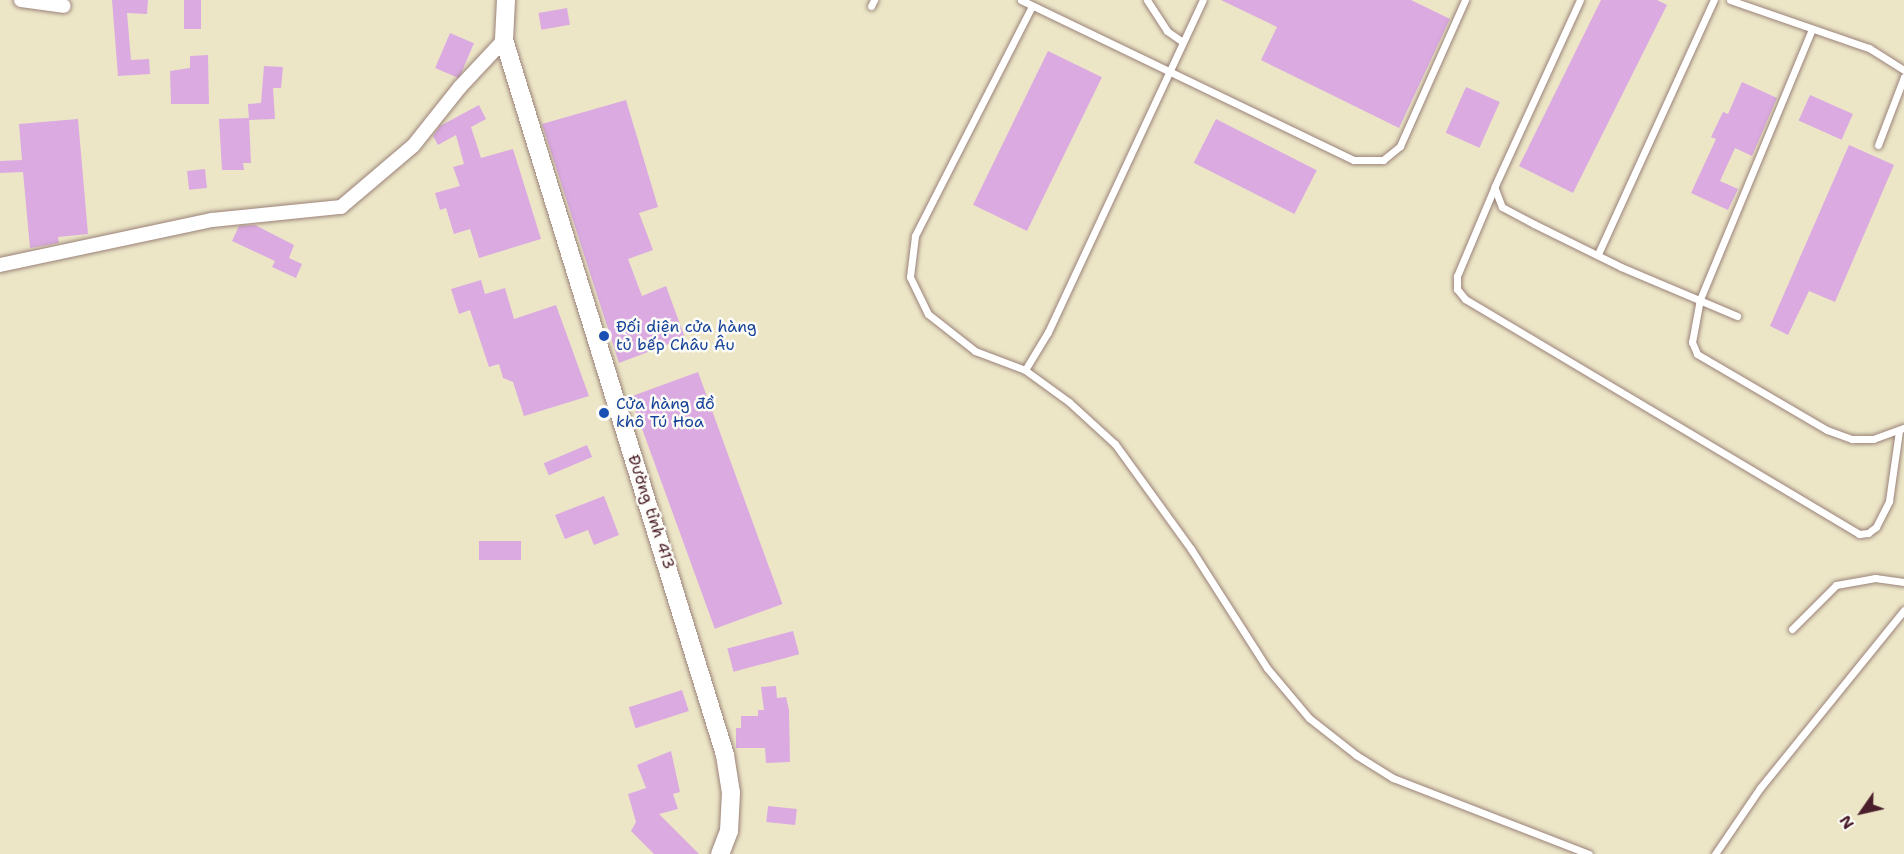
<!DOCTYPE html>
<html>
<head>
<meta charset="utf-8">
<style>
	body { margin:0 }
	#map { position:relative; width:1904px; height:854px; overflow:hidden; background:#ece6c7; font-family:"Shantell Sans",sans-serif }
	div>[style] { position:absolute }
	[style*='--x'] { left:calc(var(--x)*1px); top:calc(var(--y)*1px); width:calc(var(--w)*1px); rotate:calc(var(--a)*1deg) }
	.building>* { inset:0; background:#daaae1; transform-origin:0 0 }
	.roads { filter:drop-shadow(0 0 2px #9b8279) drop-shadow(0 0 2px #9b8279) }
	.lane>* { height:7px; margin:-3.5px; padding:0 3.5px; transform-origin:3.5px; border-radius:3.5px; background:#fff }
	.street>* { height:14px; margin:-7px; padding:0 7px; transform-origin:7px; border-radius:7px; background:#fff }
	.secondary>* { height:18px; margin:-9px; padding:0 9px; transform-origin:9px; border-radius:9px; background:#fff }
	.dots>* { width:16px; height:16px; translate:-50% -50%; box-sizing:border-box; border:3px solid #fdfcf7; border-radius:50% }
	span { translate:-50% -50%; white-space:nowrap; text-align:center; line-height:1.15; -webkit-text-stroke:5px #fdfcf7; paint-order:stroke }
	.transit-label { font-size:16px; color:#164399 }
	.left { translate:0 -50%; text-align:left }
	.street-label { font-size:16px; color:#4a1f2b }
	.north { position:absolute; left:1832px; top:782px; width:60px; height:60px; -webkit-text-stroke:4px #fdfcf7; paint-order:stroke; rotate:236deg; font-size:16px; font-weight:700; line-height:24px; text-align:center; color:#4a1f2b }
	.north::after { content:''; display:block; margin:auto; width:21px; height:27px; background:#4a1f2b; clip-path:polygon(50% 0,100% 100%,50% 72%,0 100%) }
</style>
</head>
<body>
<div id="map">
	<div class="building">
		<div style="clip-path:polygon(112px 0,148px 0,147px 14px,127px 13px,131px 60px,149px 59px,150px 74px,118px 76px)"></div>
		<div style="left:184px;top:0;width:17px;height:29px"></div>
		<div style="clip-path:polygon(1221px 0,1411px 0,1450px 19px,1399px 128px,1261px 60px,1277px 27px)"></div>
		<div style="clip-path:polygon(1601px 0,1657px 0,1667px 5px,1573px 193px,1519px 166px)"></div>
		<div style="left:567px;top:8px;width:17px;height:29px;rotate:80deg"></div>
		<div style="left:450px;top:33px;width:26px;height:38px;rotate:23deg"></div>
		<div style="left:1048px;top:51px;width:60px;height:171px;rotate:26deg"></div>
		<div style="clip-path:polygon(208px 55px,209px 104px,171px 104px,170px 71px,190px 68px,190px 56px)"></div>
		<div style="clip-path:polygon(264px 66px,283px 67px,281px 88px,273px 88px,275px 119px,249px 120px,248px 104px,261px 103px)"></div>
		<div style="clip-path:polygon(1742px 82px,1777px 98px,1752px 156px,1735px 148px,1720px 181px,1738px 189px,1728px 210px,1691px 193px,1716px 139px,1711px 137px,1723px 112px,1728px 114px)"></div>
		<div style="left:1466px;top:87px;width:37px;height:50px;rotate:24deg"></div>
		<div style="left:1810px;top:95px;width:47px;height:28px;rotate:24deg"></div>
		<div style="clip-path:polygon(626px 100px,658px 207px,639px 213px,653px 250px,628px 259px,642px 296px,666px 286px,685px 338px,619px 363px,542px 124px)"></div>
		<div style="clip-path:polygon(479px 105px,486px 119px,471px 127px,481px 158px,513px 149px,541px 239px,479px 258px,470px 229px,454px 234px,446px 208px,440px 210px,435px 193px,460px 186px,453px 167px,464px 164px,456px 135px,438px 145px,433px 136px,440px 126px)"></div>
		<div style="clip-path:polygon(249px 118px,251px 163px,243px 163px,244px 170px,222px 170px,219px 119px)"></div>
		<div style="clip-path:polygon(78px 119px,88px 234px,58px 237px,59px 243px,30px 248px,23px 172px,0 173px,0 161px,22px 160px,19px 124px)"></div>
		<div style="left:1216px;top:119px;width:113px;height:49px;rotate:27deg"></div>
		<div style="clip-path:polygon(1849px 145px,1894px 165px,1835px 302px,1809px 291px,1788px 335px,1770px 326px)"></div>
		<div style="left:205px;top:169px;width:19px;height:18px;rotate:84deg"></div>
		<div style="clip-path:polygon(255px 225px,294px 245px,289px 258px,302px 264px,296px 278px,272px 267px,275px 261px,232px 241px,239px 226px)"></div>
		<div style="clip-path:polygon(481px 280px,485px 294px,505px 288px,514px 319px,556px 305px,589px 396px,524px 416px,513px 382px,503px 378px,499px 364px,489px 367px,470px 310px,459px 314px,451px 289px)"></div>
		<div style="left:698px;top:372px;width:247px;height:72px;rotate:70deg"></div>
		<div style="left:587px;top:445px;width:13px;height:47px;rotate:67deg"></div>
		<div style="clip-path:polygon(604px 496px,619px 535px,594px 545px,588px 530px,565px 539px,555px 515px)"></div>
		<div style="left:479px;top:541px;width:42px;height:19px"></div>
		<div style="left:793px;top:631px;width:24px;height:68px;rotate:75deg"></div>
		<div style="clip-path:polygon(776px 686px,777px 698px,786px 697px,789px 710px,790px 762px,766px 763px,765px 748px,736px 748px,736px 728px,741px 728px,741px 716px,758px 716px,758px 710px,764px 710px,761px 687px)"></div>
		<div style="left:682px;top:690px;width:22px;height:56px;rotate:72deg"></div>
		<div style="clip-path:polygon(671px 751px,680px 792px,673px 794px,678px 809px,659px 814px,699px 854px,654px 854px,631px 831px,636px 822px,628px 794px,646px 788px,637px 765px)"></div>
		<div style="left:768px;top:806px;width:29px;height:16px;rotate:6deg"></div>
	</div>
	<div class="roads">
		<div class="lane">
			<div style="--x:1021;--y:0;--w:369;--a:25.7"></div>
			<div style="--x:1354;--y:160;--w:29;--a:0"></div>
			<div style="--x:1383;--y:160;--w:22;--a:-39"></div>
			<div style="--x:1400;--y:146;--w:160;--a:-66"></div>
			<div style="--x:1147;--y:0;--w:37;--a:57"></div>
			<div style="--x:1167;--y:31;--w:19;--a:35"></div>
			<div style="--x:1580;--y:0;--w:205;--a:114.6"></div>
			<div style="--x:1495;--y:186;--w:98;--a:112.9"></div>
			<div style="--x:1457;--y:276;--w:13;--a:90"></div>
			<div style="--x:1457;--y:289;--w:13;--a:51"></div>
			<div style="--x:1465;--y:299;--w:459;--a:30.8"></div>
			<div style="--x:1859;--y:534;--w:9;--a:-6"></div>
			<div style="--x:1868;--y:533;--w:10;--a:-37"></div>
			<div style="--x:1876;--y:527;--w:29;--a:-63"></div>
			<div style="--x:1889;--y:501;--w:71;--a:-81.9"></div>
			<div style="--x:1730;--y:0;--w:147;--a:19.1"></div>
			<div style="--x:1869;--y:48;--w:41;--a:32.2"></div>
			<div style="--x:871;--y:6;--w:7;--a:-63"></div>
			<div style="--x:1032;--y:6;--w:258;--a:117"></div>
			<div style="--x:915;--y:236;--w:41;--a:97"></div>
			<div style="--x:910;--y:277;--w:41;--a:64.1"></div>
			<div style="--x:928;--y:314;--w:60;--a:38.2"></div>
			<div style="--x:975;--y:351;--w:53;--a:20.8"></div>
			<div style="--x:1025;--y:370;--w:54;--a:36"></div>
			<div style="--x:1069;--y:402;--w:62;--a:42.4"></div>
			<div style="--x:1115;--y:444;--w:130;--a:54.1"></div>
			<div style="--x:1191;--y:549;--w:141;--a:57.4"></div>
			<div style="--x:1267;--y:668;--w:65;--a:50"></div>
			<div style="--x:1309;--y:718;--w:60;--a:38.2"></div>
			<div style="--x:1356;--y:755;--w:44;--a:31.9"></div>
			<div style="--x:1393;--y:778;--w:210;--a:21.2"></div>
			<div style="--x:1812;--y:29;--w:292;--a:112.5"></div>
			<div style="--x:1700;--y:299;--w:44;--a:100.5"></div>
			<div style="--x:1692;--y:342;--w:13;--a:67"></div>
			<div style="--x:1697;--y:354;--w:151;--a:30.3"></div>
			<div style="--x:1827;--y:430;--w:27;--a:20"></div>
			<div style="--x:1852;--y:439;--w:21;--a:0"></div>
			<div style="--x:1873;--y:439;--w:33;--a:-20"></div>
			<div style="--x:1878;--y:145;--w:73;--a:-69.1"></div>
			<div style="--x:1495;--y:189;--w:19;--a:69"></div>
			<div style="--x:1502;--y:207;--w:36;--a:28"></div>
			<div style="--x:1534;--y:224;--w:97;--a:26.3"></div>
			<div style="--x:1621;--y:267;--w:126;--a:22.9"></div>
			<div style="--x:1598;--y:254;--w:279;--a:-65.5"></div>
			<div style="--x:1025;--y:370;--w:44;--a:-58.8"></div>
			<div style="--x:1048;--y:332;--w:366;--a:-65"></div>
			<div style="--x:1792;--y:629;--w:62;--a:-45"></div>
			<div style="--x:1836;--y:585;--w:40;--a:-10"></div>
			<div style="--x:1875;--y:578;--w:29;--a:8"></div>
			<div style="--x:1715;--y:854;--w:80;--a:-55.7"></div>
			<div style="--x:1760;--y:788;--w:229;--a:-51"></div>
		</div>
		<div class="street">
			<div style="--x:21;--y:0;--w:43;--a:7.9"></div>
			<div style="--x:0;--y:265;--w:217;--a:-12"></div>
			<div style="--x:212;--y:220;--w:130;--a:-5.8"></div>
			<div style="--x:341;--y:207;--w:94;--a:-40.3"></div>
			<div style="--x:413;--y:146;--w:75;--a:-51.5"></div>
			<div style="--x:460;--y:87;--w:64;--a:-46.9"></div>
		</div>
		<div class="secondary">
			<div style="--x:506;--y:0;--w:40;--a:92.9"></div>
			<div style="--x:504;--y:40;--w:748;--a:72.82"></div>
			<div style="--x:725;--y:755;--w:38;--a:81"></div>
			<div style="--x:731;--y:793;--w:38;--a:93"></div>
			<div style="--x:729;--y:831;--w:25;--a:111"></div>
		</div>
	</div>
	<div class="dots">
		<div style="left:604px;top:336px;background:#1a4fb4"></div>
		<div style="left:604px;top:413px;background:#1a4fb4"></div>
	</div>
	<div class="transit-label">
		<span class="left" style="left:616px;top:336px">Đối diện cửa hàng<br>tủ bếp Châu Âu</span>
		<span class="left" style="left:616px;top:413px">Cửa hàng đồ<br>khô Tú Hoa</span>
	</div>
	<div class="street-label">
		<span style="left:651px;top:512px;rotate:72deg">Đường tỉnh 413</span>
	</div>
	<div class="north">N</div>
</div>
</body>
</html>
